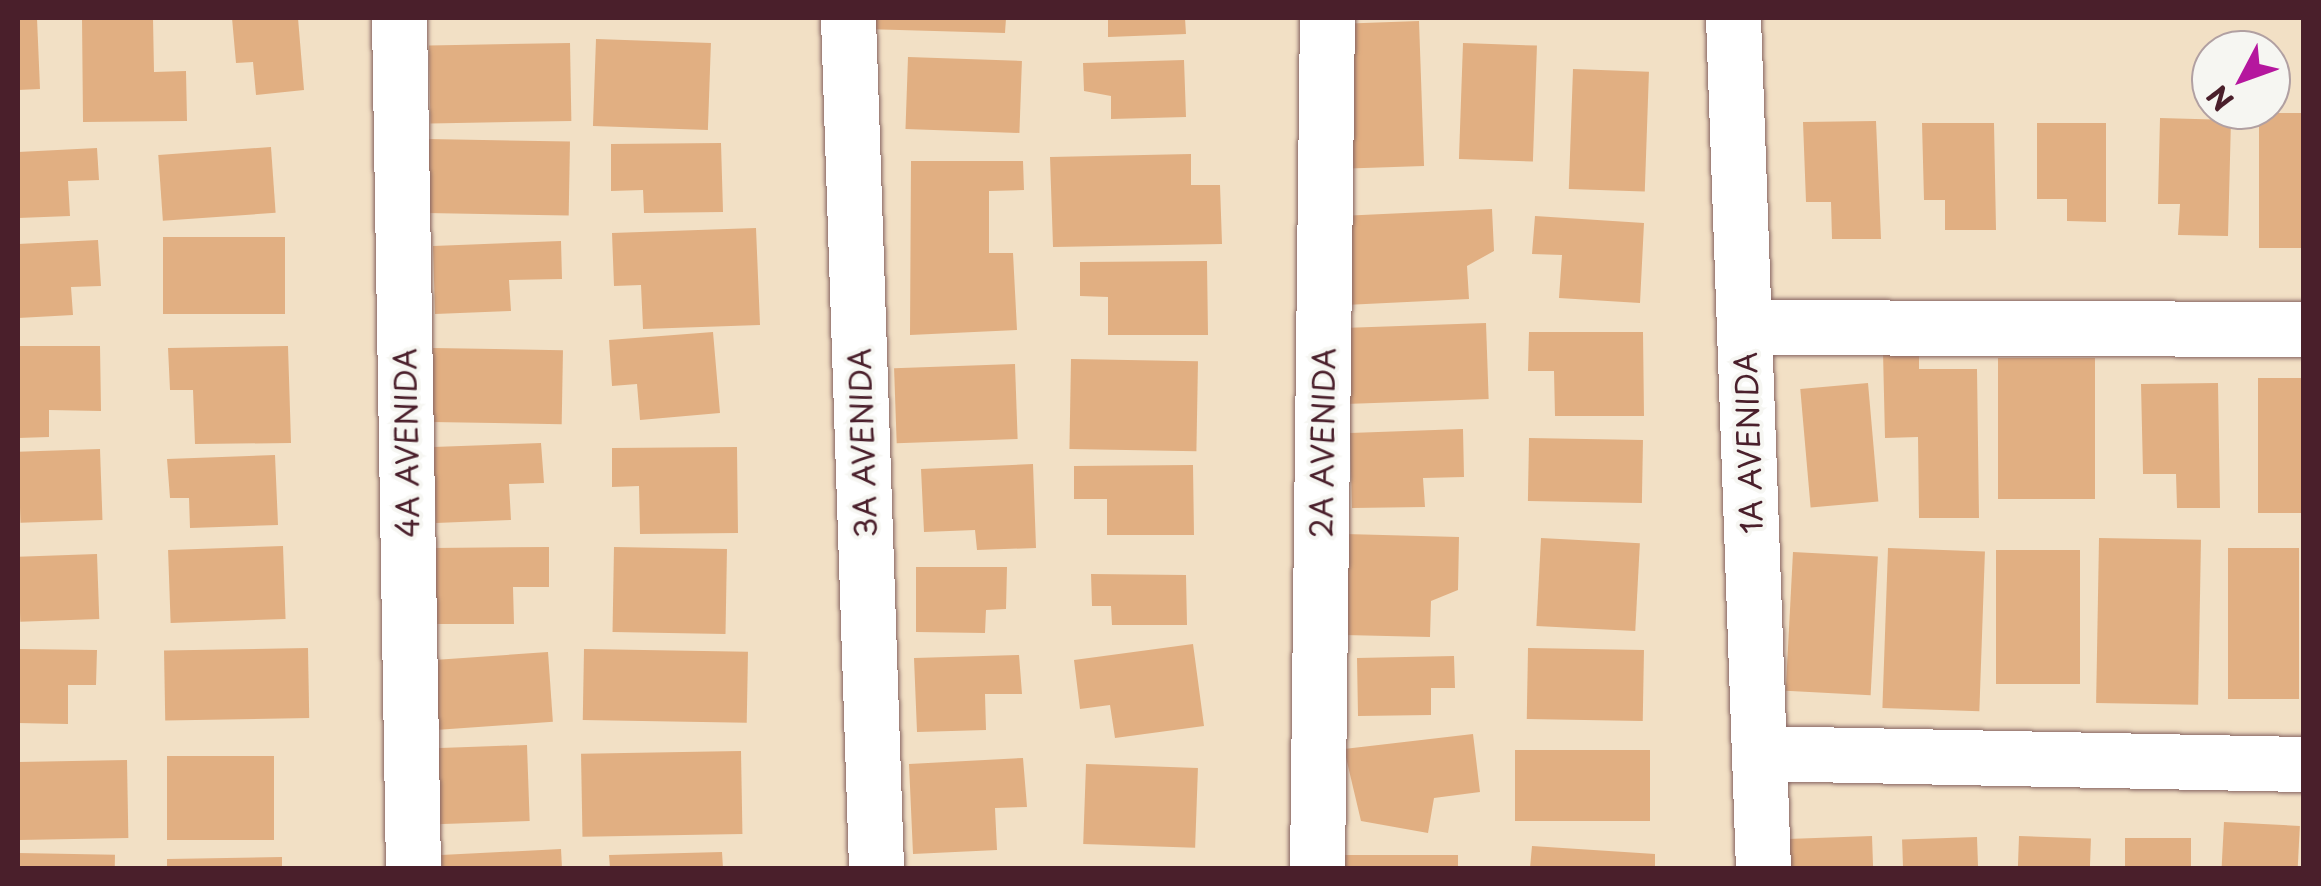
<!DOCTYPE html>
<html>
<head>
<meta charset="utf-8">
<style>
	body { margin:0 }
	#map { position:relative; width:2321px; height:886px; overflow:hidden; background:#f2e0c5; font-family:"Playpen Sans",sans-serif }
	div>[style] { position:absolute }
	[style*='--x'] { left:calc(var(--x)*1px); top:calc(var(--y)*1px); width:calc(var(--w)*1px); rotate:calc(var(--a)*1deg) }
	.building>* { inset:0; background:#e1af82; transform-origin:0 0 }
	.roads { filter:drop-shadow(0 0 2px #856361) drop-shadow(0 0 2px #856361) }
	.minor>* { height:55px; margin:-27.5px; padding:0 27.5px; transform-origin:27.5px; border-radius:27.5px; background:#fff }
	span { translate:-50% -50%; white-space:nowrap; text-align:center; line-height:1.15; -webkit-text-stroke:8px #f6f6f2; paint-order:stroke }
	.street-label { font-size:30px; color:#4a1f2b }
	.frame { position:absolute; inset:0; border:20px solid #4a1f2b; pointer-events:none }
	.north { position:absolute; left:2191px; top:30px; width:100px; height:100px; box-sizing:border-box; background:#f6f6f2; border:2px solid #b1a0a2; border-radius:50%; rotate:229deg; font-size:28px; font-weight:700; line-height:40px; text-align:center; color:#4a1f2b }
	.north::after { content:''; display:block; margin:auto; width:35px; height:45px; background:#b5179e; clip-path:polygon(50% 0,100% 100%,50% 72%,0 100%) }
</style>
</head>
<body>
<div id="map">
	<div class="building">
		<div style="clip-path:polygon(18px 18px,37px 18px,40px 89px,18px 90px)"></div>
		<div style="clip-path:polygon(82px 18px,153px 18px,154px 72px,186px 71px,187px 121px,83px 122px)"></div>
		<div style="clip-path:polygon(232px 18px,298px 18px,304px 90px,256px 95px,253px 62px,236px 63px)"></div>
		<div style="clip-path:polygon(865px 18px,1006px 18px,1005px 33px,864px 29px)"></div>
		<div style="clip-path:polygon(1108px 18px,1185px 18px,1186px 34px,1108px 37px)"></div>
		<div style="left:1419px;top:21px;width:145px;height:83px;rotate:88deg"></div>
		<div style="left:596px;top:39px;width:115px;height:87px;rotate:2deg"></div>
		<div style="left:570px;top:43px;width:78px;height:141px;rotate:89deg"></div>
		<div style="left:1463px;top:43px;width:74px;height:116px;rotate:2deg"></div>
		<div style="left:908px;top:57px;width:114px;height:72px;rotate:2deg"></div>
		<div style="clip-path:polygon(1184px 60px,1186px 117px,1111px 119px,1111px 96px,1084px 91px,1083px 63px)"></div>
		<div style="left:1573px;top:69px;width:76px;height:120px;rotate:2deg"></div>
		<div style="left:2304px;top:113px;width:135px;height:45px;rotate:90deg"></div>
		<div style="clip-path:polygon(2160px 118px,2231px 120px,2228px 236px,2178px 235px,2180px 204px,2158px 204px)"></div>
		<div style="clip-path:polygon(1876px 121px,1881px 239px,1832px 239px,1831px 202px,1806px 202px,1803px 122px)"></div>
		<div style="clip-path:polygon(1922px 123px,1994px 123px,1996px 230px,1945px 230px,1945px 200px,1924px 200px)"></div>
		<div style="clip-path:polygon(2037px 123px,2106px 123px,2106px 222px,2067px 221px,2067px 199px,2037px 199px)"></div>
		<div style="left:428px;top:139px;width:142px;height:74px;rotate:1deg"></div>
		<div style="clip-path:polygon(721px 143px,723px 212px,644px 213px,643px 190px,611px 191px,611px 144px)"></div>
		<div style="left:271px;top:147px;width:66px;height:113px;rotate:86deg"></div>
		<div style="clip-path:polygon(97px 148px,99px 180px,68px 181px,70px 216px,18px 218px,18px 152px)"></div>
		<div style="clip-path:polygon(1191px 154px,1191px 185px,1220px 185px,1222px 244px,1053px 247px,1050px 157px)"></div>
		<div style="clip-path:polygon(911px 161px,1023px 161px,1024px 190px,989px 191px,989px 253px,1013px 253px,1017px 330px,910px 335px)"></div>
		<div style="clip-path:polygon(1492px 209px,1494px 251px,1467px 266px,1469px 299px,1345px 305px,1340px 216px)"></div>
		<div style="clip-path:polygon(1535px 216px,1644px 223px,1640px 303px,1559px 298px,1562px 255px,1532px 254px)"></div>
		<div style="clip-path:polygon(756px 228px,760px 325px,643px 329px,641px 285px,614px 286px,612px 233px)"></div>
		<div style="left:285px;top:237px;width:77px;height:122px;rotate:90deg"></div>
		<div style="clip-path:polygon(98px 240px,101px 286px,71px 287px,73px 315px,18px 318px,18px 244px)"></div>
		<div style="clip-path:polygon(561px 241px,562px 279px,509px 280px,511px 311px,435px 314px,433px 246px)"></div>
		<div style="clip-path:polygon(1207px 261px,1208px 335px,1108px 335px,1108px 297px,1080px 296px,1080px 262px)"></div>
		<div style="left:1486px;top:323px;width:76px;height:172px;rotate:88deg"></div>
		<div style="clip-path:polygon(713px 332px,720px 413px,640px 420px,637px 384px,612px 386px,609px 340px)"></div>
		<div style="clip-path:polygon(1529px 332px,1643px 332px,1644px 416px,1555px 416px,1554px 371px,1528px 371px)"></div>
		<div style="clip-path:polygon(18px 346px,100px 346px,101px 411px,49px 410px,49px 437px,18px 438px)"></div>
		<div style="clip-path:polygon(288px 346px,291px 443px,195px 444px,193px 390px,170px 390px,168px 348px)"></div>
		<div style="left:433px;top:348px;width:130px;height:74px;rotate:1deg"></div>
		<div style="clip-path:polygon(1883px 352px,1919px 352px,1919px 369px,1977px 369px,1979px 518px,1919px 518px,1918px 437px,1885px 438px)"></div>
		<div style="left:1998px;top:358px;width:97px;height:141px"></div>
		<div style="left:1071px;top:359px;width:127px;height:90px;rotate:1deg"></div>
		<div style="left:1015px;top:364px;width:75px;height:121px;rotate:88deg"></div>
		<div style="left:2258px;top:378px;width:46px;height:135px"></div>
		<div style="left:1868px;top:383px;width:119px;height:68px;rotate:85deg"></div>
		<div style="clip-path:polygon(2218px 383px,2220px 508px,2177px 508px,2176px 474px,2143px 474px,2141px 384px)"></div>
		<div style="clip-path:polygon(1463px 429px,1464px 477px,1423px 478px,1425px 507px,1352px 508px,1350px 433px)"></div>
		<div style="left:1529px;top:438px;width:114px;height:63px;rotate:1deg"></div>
		<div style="clip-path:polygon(541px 443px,544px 483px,509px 484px,511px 520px,436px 523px,433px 447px)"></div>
		<div style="clip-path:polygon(737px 447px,738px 533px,640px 534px,639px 486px,612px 487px,612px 448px)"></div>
		<div style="left:100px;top:449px;width:71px;height:82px;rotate:88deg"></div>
		<div style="clip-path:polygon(275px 455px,278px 525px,190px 528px,189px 498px,170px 498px,167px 459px)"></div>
		<div style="clip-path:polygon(1033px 464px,1036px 548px,977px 550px,975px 530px,924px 532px,921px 469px)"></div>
		<div style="clip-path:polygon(1193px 465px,1194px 535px,1107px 535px,1107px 499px,1074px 499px,1074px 466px)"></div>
		<div style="clip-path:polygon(1345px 534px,1459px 537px,1458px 590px,1431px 601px,1430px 637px,1344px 635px)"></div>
		<div style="left:1541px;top:538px;width:99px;height:88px;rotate:3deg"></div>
		<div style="left:2099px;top:538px;width:102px;height:165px;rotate:1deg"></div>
		<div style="left:283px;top:546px;width:73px;height:115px;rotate:88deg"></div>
		<div style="clip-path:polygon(549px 547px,549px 587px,513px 587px,514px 624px,434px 624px,433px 548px)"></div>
		<div style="left:614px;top:547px;width:113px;height:85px;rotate:1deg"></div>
		<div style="left:1888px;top:548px;width:97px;height:160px;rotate:2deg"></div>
		<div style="left:2228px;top:548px;width:71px;height:151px"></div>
		<div style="left:1996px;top:550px;width:84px;height:134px"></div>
		<div style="left:1793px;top:552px;width:85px;height:139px;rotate:3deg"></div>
		<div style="left:97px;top:554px;width:65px;height:79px;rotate:88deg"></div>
		<div style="clip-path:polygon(916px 567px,1007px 567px,1006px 609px,986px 610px,985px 633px,916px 632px)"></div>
		<div style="clip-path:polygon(1091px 574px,1186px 575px,1187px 625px,1112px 625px,1111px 606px,1092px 606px)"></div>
		<div style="clip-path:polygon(1193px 644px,1204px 726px,1115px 738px,1110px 705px,1080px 709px,1074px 660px)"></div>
		<div style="left:308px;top:648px;width:70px;height:144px;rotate:89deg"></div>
		<div style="left:1528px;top:648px;width:116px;height:71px;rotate:1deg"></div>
		<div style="clip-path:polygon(18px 649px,97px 650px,96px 685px,68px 685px,68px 724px,18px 723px)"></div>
		<div style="left:584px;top:649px;width:164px;height:71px;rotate:1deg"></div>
		<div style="left:548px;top:652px;width:70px;height:114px;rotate:86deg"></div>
		<div style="clip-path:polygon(1019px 655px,1022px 694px,985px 694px,986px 730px,917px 732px,914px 658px)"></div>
		<div style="clip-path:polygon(1454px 656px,1455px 688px,1431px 688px,1431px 715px,1358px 716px,1357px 658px)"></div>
		<div style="clip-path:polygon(1473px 734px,1480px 792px,1434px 798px,1428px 833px,1361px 821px,1344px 749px)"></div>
		<div style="left:527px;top:745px;width:76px;height:94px;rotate:88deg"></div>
		<div style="left:1515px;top:750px;width:135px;height:71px"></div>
		<div style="left:741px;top:751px;width:83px;height:160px;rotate:89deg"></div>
		<div style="left:167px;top:756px;width:107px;height:84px"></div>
		<div style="clip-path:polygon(1023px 758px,1027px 807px,995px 808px,997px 850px,913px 854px,909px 764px)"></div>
		<div style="left:127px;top:760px;width:78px;height:109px;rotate:89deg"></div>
		<div style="left:1086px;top:764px;width:112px;height:80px;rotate:2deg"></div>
		<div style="left:2224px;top:822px;width:76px;height:46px;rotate:3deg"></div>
		<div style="left:1872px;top:836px;width:32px;height:85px;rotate:88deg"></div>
		<div style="left:2019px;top:836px;width:72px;height:32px;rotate:2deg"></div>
		<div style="left:1977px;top:837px;width:31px;height:75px;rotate:88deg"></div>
		<div style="left:2125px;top:838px;width:66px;height:30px"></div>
		<div style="clip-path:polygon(1532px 846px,1655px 854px,1655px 868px,1530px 868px)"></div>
		<div style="clip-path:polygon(561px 849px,562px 868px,442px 868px,441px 855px)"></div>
		<div style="clip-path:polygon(722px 852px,723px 868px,610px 868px,609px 855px)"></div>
		<div style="left:18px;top:853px;width:97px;height:15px;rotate:1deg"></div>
		<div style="left:1458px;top:855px;width:13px;height:116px;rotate:90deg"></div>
		<div style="clip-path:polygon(282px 857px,282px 868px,167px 868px,167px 859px)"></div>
	</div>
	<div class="roads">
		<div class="minor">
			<div style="--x:399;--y:18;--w:850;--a:89.06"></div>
			<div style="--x:848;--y:18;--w:850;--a:88.11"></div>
			<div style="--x:1733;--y:18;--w:851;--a:87.98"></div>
			<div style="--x:1744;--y:327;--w:560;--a:0.2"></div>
			<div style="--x:1759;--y:753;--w:545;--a:1.16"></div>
			<div style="--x:1317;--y:868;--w:850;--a:-89.33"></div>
		</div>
	</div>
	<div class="street-label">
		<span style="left:406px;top:443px;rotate:-91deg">4A AVENIDA</span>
		<span style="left:862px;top:443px;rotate:-92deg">3A AVENIDA</span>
		<span style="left:1322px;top:443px;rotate:-89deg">2A AVENIDA</span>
		<span style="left:1748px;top:443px;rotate:-92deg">1A AVENIDA</span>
	</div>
	<div class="frame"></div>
	<div class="north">N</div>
</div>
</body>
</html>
